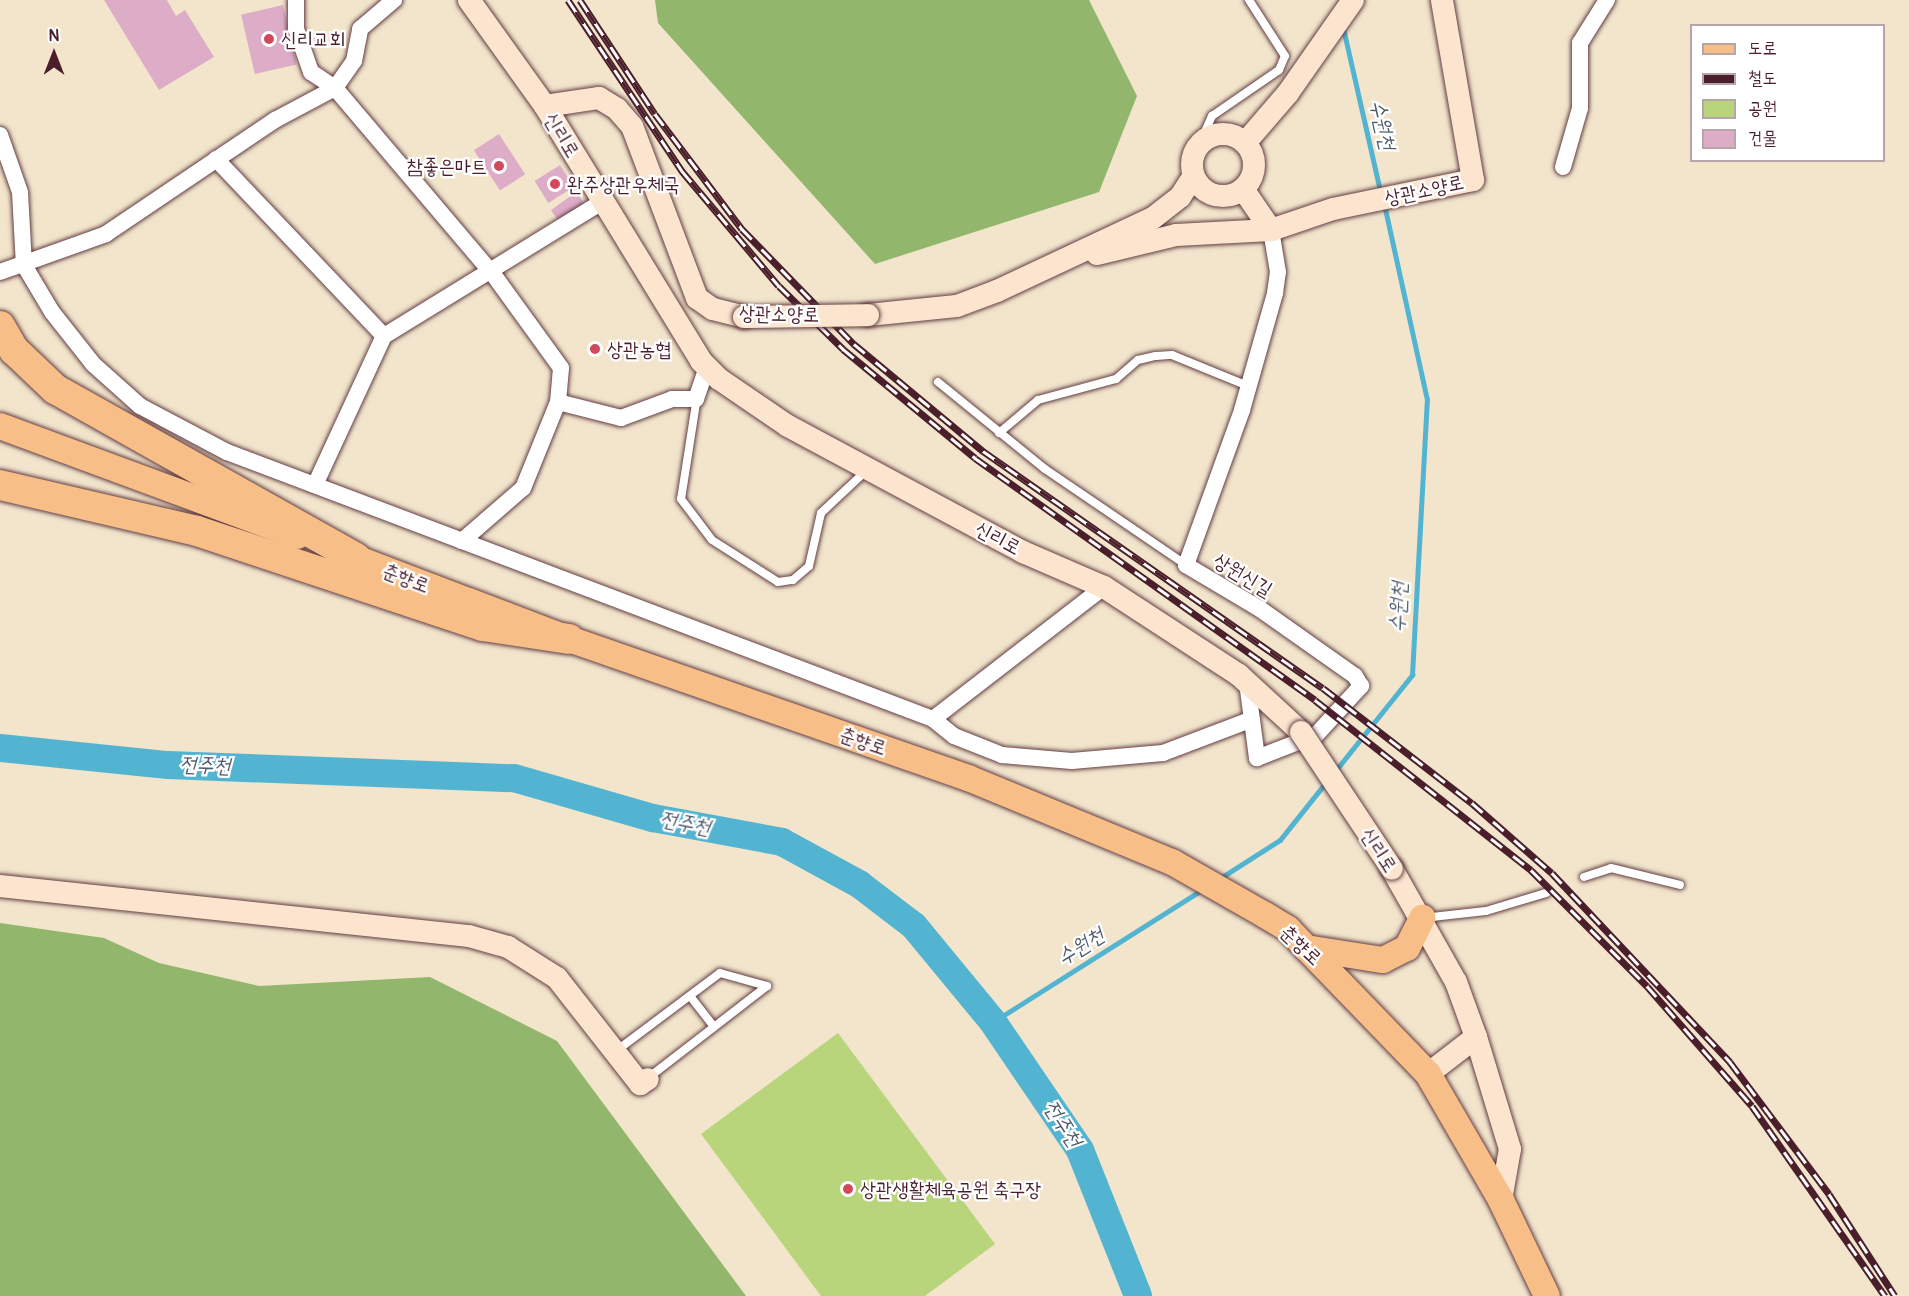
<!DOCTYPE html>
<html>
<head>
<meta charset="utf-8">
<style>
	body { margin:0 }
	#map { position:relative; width:1909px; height:1296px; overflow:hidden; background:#f2e5cc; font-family:Pangolin,"Poor Story",sans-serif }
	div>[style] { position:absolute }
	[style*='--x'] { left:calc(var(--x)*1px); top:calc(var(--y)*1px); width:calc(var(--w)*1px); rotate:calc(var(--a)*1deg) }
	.green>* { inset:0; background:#b9d57b }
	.forest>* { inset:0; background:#92b66b }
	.stream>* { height:4.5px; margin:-2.25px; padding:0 2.25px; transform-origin:2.25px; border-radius:2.25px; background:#53b4d1 }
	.river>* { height:28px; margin:-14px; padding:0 14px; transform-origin:14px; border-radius:14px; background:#53b4d1 }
	.building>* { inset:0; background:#ddadc8; transform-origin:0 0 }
	.roads { filter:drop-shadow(0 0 2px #633d43) drop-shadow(0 0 2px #633d43) }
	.lane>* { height:8px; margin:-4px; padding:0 4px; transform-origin:4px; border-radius:4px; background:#fff }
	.street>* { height:16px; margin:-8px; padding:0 8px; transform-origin:8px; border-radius:8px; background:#fff }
	.secondary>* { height:22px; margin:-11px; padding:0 11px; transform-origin:11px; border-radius:11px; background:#fce5cf }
	.secondary>.ring { margin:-11px; padding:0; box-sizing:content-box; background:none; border:22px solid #fce5cf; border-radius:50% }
	.primary>* { height:26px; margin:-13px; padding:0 13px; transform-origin:13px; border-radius:13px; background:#f7be88 }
	.highway>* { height:30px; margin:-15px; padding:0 15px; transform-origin:15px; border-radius:15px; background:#f7be88 }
	.rail>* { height:7px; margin-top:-3.5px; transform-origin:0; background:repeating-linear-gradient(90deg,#fff 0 14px,#4a1f2b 0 28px); box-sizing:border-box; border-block:2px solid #4a1f2b }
	.bridges { filter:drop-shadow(0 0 2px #633d43) drop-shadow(0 0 2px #633d43) }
	.secondary-bridge>* { height:22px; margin:-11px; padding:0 11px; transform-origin:11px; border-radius:11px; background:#fce5cf }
	.dots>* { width:16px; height:16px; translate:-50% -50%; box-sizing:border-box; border:3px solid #fff; border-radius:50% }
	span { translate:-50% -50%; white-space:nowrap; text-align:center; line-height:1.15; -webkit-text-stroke:4.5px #fff; paint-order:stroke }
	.poi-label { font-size:20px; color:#4a1f2b }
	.left { translate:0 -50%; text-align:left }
	.right { translate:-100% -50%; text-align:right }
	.street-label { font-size:20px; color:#4a1f2b }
	.water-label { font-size:21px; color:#4e5b6d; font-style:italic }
	.legend { position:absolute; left:1690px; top:24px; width:195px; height:138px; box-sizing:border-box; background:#fff; border:2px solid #b7a5aa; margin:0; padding:8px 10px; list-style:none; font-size:18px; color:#4a1f2b }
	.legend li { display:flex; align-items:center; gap:12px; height:30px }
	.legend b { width:30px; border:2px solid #b7a5aa }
	.north { position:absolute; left:24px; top:24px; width:60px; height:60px; -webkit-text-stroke:4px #fff; paint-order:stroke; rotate:0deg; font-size:16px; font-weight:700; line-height:24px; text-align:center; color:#4a1f2b }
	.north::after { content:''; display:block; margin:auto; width:21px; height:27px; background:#4a1f2b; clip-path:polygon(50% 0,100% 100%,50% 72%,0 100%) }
</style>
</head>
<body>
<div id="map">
	<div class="green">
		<div style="clip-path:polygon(838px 1033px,995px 1244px,925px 1296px,821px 1296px,701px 1134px)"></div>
	</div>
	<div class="forest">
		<div style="clip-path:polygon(655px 0,1089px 0,1137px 96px,1099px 192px,875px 264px,658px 23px)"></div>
		<div style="clip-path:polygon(0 923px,104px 938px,159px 963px,259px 986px,430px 977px,557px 1041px,746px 1296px,0 1296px)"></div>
	</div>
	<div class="stream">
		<div style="--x:1343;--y:26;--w:171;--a:77.2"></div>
		<div style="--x:1336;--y:770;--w:122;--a:-51.3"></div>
		<div style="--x:1412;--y:675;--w:275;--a:-86.9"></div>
		<div style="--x:1427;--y:400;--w:201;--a:-102.4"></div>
		<div style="--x:1219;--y:879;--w:72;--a:-32.6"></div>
		<div style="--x:1280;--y:840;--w:75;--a:-51.5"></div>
		<div style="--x:993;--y:1022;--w:247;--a:-32.3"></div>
	</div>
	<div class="river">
		<div style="--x:0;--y:748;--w:169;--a:5.8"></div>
		<div style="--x:168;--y:765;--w:346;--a:2.2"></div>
		<div style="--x:514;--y:778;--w:145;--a:16.1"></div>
		<div style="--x:653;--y:818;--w:131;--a:10.5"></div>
		<div style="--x:782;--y:842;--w:88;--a:28.6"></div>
		<div style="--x:859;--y:884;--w:69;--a:37.4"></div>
		<div style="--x:914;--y:926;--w:124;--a:50.5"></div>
		<div style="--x:993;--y:1022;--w:155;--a:55.8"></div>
		<div style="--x:1080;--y:1150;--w:157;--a:68.3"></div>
	</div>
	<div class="building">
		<div style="clip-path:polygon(104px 0,167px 0,176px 16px,185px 10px,214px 57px,159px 90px)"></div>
		<div style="left:283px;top:5px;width:61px;height:43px;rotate:77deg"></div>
		<div style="left:499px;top:134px;width:48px;height:30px;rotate:57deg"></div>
		<div style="left:560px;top:165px;width:26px;height:30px;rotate:58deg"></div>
		<div style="left:576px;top:192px;width:17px;height:31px;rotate:54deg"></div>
	</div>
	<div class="roads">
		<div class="lane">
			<div style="--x:1199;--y:145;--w:32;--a:-66"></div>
			<div style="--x:1212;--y:116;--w:81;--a:-34.5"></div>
			<div style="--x:1279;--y:70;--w:15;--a:-67"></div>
			<div style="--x:1285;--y:56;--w:67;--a:-122.7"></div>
			<div style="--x:938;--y:382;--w:138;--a:39.1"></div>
			<div style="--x:1045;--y:469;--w:171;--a:34.2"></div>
			<div style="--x:697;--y:397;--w:103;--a:98.9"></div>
			<div style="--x:681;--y:499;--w:51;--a:52.9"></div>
			<div style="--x:712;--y:540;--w:78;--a:32.5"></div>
			<div style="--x:778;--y:582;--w:15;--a:-8"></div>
			<div style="--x:793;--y:580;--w:21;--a:-41"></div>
			<div style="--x:809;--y:566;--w:54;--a:-77.2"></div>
			<div style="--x:821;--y:513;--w:63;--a:-43.1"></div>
			<div style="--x:999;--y:433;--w:51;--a:-40.2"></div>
			<div style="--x:1038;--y:400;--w:81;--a:-15.1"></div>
			<div style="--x:1116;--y:379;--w:29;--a:-41"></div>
			<div style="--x:1138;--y:360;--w:18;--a:-13"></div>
			<div style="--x:1156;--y:356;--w:16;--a:-4"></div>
			<div style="--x:1172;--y:355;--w:82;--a:22.2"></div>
			<div style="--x:1584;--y:877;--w:28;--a:-18"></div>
			<div style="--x:1611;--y:868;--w:71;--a:13.8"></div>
			<div style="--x:1423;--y:918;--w:63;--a:-6.3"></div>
			<div style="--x:1486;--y:911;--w:63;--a:-16.7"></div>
			<div style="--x:690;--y:996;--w:39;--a:52"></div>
			<div style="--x:616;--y:1051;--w:130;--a:-36.9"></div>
			<div style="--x:720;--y:973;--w:49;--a:15.5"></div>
			<div style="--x:767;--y:986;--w:150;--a:142.3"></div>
		</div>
		<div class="street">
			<div style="--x:296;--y:0;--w:29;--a:90"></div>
			<div style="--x:296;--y:29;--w:46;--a:70.8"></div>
			<div style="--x:311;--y:72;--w:29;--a:34"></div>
			<div style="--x:335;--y:88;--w:244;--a:49.7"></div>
			<div style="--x:493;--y:274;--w:116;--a:54.1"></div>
			<div style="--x:561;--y:368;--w:34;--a:95"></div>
			<div style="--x:558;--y:402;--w:93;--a:112.1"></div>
			<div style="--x:523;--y:488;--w:81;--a:139"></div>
			<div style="--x:0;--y:135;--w:60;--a:70.7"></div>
			<div style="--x:20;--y:192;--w:73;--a:86.9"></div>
			<div style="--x:24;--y:265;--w:55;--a:59.2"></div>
			<div style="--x:52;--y:312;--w:66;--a:51.7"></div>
			<div style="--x:93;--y:364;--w:63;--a:41.8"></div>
			<div style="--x:140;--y:406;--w:98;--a:27.9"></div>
			<div style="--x:227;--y:452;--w:755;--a:20.72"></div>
			<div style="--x:933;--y:719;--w:216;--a:-37.7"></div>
			<div style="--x:216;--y:159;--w:244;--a:46.5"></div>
			<div style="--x:1563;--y:167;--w:61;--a:-73.9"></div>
			<div style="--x:1580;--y:108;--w:65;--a:-90"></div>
			<div style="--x:1580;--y:43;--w:51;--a:-57.9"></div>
			<div style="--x:0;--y:272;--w:113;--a:-19.7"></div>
			<div style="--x:106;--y:234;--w:204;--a:-34"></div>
			<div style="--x:275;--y:120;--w:68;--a:-28.1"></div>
			<div style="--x:335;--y:88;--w:33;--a:-55"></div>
			<div style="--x:354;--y:61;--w:33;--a:-79"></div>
			<div style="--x:360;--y:29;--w:45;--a:-40.5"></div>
			<div style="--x:558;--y:402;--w:65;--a:14.3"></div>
			<div style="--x:621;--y:418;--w:54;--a:-20.4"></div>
			<div style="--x:672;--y:399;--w:24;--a:0"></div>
			<div style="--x:696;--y:399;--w:34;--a:-71"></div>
			<div style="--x:315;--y:485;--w:164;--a:-65.2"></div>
			<div style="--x:384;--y:336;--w:256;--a:-31.6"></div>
			<div style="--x:1247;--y:682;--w:77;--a:82.5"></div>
			<div style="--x:1257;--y:758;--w:63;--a:-21.3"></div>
			<div style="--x:1316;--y:735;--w:67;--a:-47.4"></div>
			<div style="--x:1361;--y:686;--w:12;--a:-121"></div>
			<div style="--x:1355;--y:676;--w:116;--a:-144.8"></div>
			<div style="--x:1260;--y:609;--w:86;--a:-149.3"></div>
			<div style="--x:1186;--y:565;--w:165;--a:-70.1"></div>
			<div style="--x:1242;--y:410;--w:122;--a:-74.2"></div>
			<div style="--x:1275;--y:293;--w:21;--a:-82"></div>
			<div style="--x:1278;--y:272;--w:43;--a:-99.5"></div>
			<div style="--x:933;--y:719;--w:27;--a:39"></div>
			<div style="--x:954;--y:736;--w:52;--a:21.6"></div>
			<div style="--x:1002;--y:755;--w:70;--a:4.9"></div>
			<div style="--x:1072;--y:761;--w:91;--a:-5"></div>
			<div style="--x:1163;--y:753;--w:93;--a:-20.8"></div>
		</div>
		<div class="secondary">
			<div style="--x:469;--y:0;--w:130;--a:54.4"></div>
			<div style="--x:545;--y:106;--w:299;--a:58.5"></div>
			<div style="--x:701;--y:361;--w:25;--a:45"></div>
			<div style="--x:719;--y:379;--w:83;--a:34.3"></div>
			<div style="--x:788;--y:426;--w:267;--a:28.2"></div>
			<div style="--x:1023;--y:552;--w:88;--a:23.4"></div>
			<div style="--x:1104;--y:587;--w:161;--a:33.1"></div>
			<div style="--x:1239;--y:675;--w:84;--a:42.6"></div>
			<div style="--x:545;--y:106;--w:55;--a:-8.4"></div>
			<div style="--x:599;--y:98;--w:21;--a:31"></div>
			<div style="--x:617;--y:109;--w:23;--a:49"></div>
			<div style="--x:632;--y:126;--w:184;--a:69.3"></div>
			<div style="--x:697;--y:298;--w:19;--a:35"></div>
			<div style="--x:713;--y:309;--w:32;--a:14"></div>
			<div class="ring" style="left:1192px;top:134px;width:40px;height:40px"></div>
			<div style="--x:1245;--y:143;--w:66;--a:-49.3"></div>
			<div style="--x:1288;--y:93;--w:113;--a:-55"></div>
			<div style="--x:1243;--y:189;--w:50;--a:55.7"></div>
			<div style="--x:1271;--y:230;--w:65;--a:-18.7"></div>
			<div style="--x:1333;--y:209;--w:143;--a:-11.7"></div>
			<div style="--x:1473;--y:180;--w:183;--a:-99.8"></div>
			<div style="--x:1097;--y:254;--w:81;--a:-13.5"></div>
			<div style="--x:1176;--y:235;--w:95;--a:-3"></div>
			<div style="--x:868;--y:315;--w:89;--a:-5.8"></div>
			<div style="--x:957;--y:306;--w:43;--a:-20.6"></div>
			<div style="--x:997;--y:291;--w:172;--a:-25.1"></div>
			<div style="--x:1153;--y:218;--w:34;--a:-38"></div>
			<div style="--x:1180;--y:197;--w:24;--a:-57"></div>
			<div style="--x:1392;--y:869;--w:130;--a:60.5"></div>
			<div style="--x:1456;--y:982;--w:59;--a:70"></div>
			<div style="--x:1476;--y:1037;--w:61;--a:142.4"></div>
			<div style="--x:0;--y:886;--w:472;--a:6.1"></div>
			<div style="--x:469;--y:936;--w:41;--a:15.8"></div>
			<div style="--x:508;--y:947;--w:58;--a:32.3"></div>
			<div style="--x:557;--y:978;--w:135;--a:51.9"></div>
			<div style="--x:640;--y:1084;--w:9;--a:-32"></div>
			<div style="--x:1476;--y:1037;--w:117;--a:73.1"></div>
			<div style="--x:1510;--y:1149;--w:52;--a:100"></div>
		</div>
		<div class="primary">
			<div style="--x:0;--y:426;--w:317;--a:20.3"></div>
			<div style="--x:337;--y:551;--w:248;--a:20.8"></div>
			<div style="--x:569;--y:639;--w:423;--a:19.2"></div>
			<div style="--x:968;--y:778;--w:221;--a:22.4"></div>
			<div style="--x:1172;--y:862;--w:107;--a:29.7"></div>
			<div style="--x:1265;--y:915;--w:27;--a:31"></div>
			<div style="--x:1288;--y:929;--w:202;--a:46"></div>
			<div style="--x:1428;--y:1074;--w:146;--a:59.9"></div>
			<div style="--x:1501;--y:1200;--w:106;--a:64.4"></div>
			<div style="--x:1306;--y:948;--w:78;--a:8.9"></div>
			<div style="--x:1383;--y:960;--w:27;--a:-27"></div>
			<div style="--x:1407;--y:948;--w:34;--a:-63"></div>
		</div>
		<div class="highway">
			<div style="--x:0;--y:326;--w:28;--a:60"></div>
			<div style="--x:14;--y:350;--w:57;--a:43.6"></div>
			<div style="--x:55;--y:389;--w:345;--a:29.3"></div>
			<div style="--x:0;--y:485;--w:202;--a:13.1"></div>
			<div style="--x:197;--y:531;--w:301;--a:18.4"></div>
			<div style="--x:483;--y:626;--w:87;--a:8.6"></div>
		</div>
	</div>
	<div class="rail">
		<div style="--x:568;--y:0;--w:206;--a:56.3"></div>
		<div style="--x:682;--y:171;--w:150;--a:49.9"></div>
		<div style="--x:779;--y:286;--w:90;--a:44.5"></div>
		<div style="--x:843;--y:349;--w:171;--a:39.5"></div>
		<div style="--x:975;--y:458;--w:417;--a:35.4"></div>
		<div style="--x:1315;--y:700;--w:275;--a:38.2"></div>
		<div style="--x:1531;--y:870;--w:164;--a:45"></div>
		<div style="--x:1647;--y:986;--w:159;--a:48.8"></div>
		<div style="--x:1752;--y:1106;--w:232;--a:55"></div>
		<div style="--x:580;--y:0;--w:136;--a:56.7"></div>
		<div style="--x:655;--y:114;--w:144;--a:52.9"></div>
		<div style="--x:742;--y:229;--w:161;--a:45.8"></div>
		<div style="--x:854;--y:344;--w:168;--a:39.7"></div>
		<div style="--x:983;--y:451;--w:414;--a:34.9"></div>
		<div style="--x:1323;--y:688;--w:188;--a:37.7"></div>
		<div style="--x:1472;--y:803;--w:106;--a:41.2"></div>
		<div style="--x:1552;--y:873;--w:260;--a:46.7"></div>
		<div style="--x:1730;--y:1062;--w:165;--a:53.1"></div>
		<div style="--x:1829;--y:1194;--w:121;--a:57.1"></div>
	</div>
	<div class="bridges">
		<div class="secondary-bridge">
			<div style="--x:744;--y:317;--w:124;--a:-0.9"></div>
			<div style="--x:1301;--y:732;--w:164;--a:56.4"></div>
		</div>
	</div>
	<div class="dots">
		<div style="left:269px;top:39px;background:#d1495b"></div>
		<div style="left:499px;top:166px;background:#d1495b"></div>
		<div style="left:555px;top:184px;background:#d1495b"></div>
		<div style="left:595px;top:349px;background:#d1495b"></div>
		<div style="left:848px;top:1189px;background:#d1495b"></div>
	</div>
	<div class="poi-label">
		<span class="left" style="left:281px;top:39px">신리교회</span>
		<span class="right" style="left:487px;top:166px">참좋은마트</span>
		<span class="left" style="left:567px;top:184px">완주상관우체국</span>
		<span class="left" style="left:607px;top:349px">상관농협</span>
		<span class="left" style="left:860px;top:1189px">상관생활체육공원 축구장</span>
	</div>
	<div class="street-label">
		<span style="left:562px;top:135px;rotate:59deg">신리로</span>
		<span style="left:1424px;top:190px;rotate:-12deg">상관소양로</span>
		<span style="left:779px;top:314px;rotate:1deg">상관소양로</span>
		<span style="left:998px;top:538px;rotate:28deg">신리로</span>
		<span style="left:1243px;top:575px;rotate:31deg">상원신길</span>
		<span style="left:406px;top:578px;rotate:21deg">춘향로</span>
		<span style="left:863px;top:741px;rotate:19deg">춘향로</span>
		<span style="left:1379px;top:850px;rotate:57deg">신리로</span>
		<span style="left:1301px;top:945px;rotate:43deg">춘향로</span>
	</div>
	<div class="water-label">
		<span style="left:1382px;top:125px;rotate:77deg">수원천</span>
		<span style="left:1399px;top:607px;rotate:-87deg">수원천</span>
		<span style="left:205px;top:766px;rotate:2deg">전주천</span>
		<span style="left:685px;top:824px;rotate:11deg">전주천</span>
		<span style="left:1081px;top:947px;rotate:-32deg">수원천</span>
		<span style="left:1062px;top:1124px;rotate:57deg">전주천</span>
	</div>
	<ul class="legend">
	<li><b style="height:8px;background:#f7be88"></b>도로</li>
	<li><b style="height:8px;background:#4a1f2b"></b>철도</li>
	<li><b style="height:16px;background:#b9d57b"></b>공원</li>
	<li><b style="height:16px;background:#ddadc8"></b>건물</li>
	</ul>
	<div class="north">N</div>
</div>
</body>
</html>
